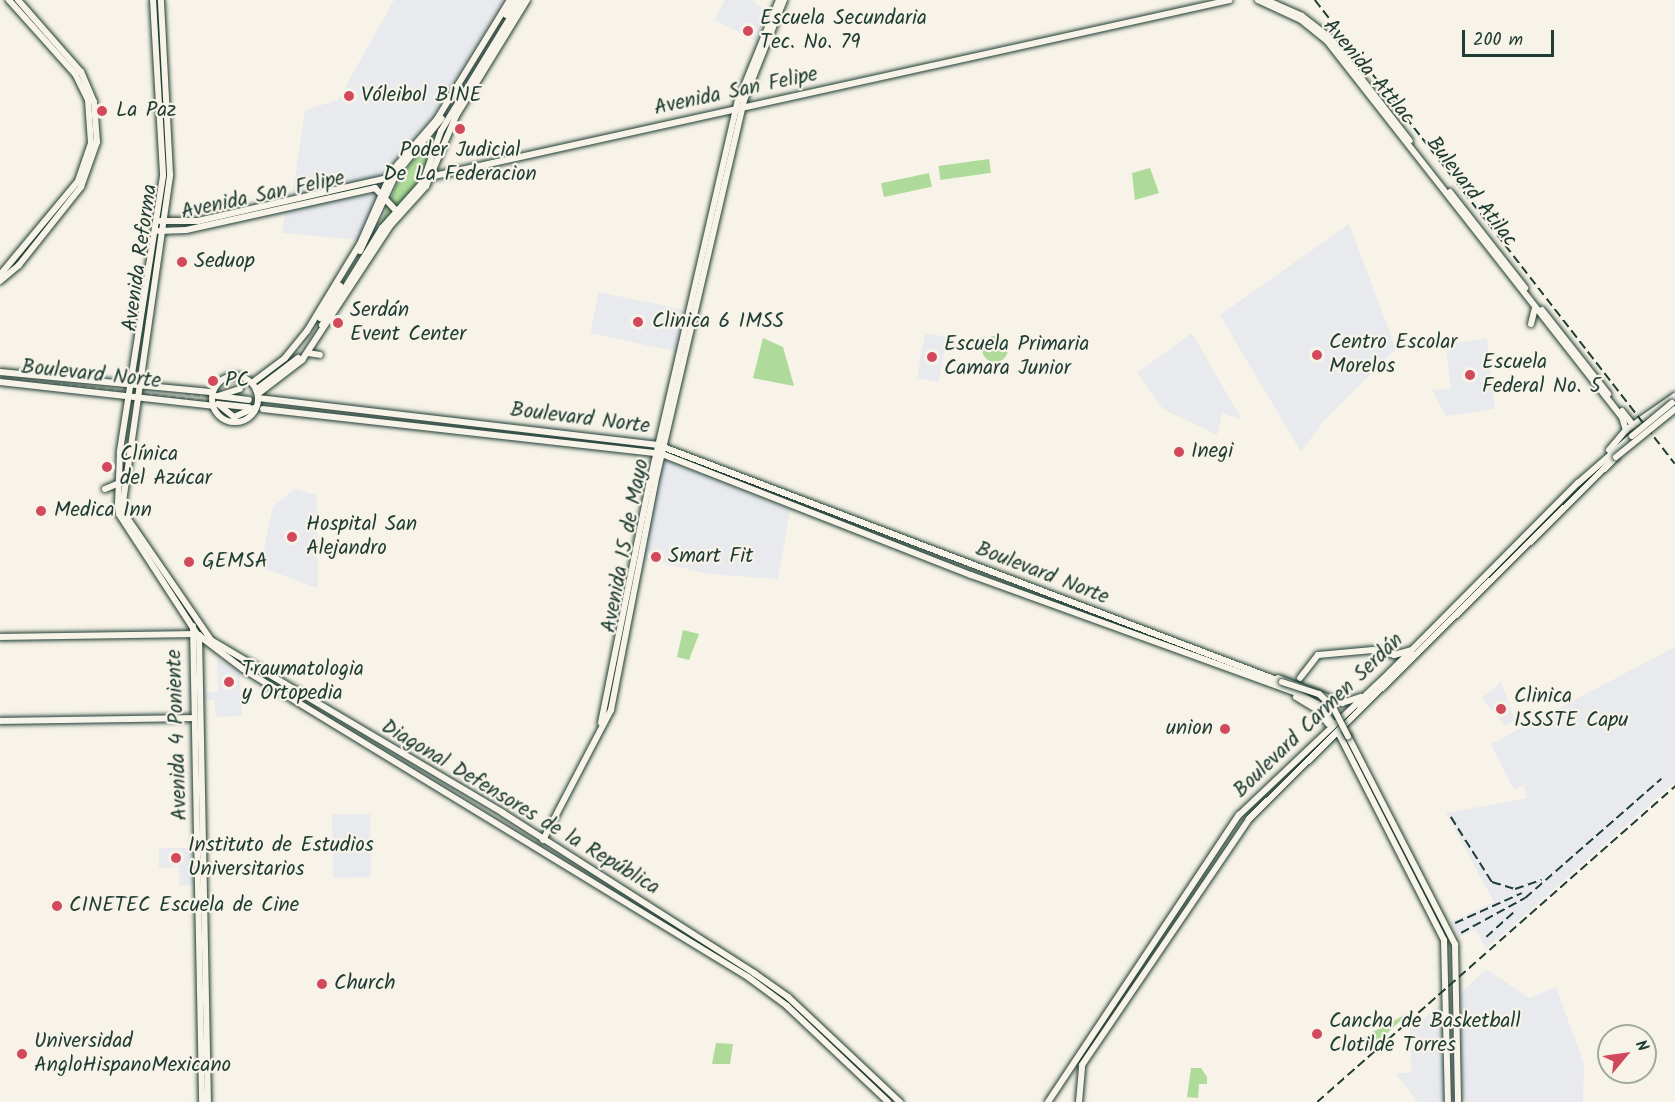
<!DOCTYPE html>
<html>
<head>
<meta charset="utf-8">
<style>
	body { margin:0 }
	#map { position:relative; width:1675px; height:1102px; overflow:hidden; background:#f7f3e8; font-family:Kalam,sans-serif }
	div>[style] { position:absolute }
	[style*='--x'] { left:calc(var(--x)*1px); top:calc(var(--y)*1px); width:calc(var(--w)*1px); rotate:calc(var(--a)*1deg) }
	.built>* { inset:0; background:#e8eaee; transform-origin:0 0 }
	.green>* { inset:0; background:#aedb99; transform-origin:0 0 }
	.round { border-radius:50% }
	.major-tunnel>* { height:6px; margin-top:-3px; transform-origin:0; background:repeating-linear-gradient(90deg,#cccfc4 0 6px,transparent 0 9px) }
	.roads { filter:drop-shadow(0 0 2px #1f3d34) drop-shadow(0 0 2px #1f3d34) }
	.major>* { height:6px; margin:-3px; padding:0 3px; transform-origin:3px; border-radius:3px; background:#f7f3e8 }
	.major>.ring { margin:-3px; padding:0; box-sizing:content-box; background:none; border:6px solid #f7f3e8; border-radius:50% }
	.rail>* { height:1.5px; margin-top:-0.75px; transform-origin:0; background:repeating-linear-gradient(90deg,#1f3d34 0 9px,transparent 0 13.5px) }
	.bridges { filter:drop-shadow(0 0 2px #1f3d34) drop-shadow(0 0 2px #1f3d34) }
	.major-bridge>* { height:6px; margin:-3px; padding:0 3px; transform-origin:3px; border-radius:3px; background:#f7f3e8 }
	.dots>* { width:16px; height:16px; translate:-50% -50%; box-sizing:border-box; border:3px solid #f7f3e8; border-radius:50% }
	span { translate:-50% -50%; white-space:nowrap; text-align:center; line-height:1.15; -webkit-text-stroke:4.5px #f7f3e8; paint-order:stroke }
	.poi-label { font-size:21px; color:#1f3d34 }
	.left { translate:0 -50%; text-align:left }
	.right { translate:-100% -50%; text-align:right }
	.street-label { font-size:21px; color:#1f3d34 }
	.north { position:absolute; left:1597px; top:1024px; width:60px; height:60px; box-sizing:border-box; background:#f7f3e8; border:2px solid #a1aaa0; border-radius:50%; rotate:61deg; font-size:16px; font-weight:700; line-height:24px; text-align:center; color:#1f3d34 }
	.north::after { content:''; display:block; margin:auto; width:21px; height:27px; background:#d1495b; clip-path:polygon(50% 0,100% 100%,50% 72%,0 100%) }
	.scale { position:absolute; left:1462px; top:30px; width:92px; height:27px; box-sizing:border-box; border:3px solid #1f3d34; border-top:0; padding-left:8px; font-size:18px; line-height:21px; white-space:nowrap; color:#1f3d34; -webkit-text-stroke:4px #f7f3e8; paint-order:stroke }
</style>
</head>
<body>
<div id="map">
	<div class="built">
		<div style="clip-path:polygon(394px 0,504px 0,426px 126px,380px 177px,292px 198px,305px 110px,338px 100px)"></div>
		<div style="clip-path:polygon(725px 0,752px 0,767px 12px,756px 41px,714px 20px)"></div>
		<div style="clip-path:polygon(375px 194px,381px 197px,360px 240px,282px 233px,286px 209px)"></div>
		<div style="clip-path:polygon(1349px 224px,1396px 349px,1324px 421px,1301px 452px,1220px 315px)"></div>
		<div style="left:599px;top:292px;width:88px;height:42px;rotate:12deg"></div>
		<div style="left:925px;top:333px;width:22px;height:46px;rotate:10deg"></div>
		<div style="clip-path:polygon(1192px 333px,1242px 420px,1222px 413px,1217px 435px,1163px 409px,1137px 373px)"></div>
		<div style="clip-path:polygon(1487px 338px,1495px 409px,1446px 416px,1432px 390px,1451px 389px,1446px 344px)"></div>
		<div style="clip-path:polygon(663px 459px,790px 510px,778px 579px,709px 574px,643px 559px)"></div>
		<div style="clip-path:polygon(294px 489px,317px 495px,318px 588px,260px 567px,273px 507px)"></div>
		<div style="clip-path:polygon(1675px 647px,1675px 782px,1486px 949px,1475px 929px,1460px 937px,1451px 922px,1494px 902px,1446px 813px,1527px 798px,1524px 784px,1514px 790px,1491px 744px)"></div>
		<div style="clip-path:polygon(217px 657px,240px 673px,242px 716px,216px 717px,214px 700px,204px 699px,203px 693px,218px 692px)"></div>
		<div style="clip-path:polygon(1501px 682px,1515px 721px,1504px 725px,1482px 698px)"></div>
		<div style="left:370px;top:814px;width:63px;height:38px;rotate:89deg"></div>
		<div style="clip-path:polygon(159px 848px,193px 848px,193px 884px,179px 886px,179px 867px,159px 868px)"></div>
		<div style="clip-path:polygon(1486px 969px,1529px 998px,1556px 987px,1584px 1064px,1583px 1102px,1468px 1102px,1463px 1098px,1461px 993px)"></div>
		<div style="clip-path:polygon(1442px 1003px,1446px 1102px,1418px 1102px,1395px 1073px,1411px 1073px,1410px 1029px)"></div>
	</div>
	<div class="green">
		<div style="clip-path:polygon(436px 133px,421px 180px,378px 230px,399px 178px)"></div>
		<div style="left:989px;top:159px;width:14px;height:51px;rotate:82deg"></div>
		<div style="clip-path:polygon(1150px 168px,1159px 193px,1135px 200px,1132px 173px)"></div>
		<div style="left:929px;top:173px;width:14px;height:49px;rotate:78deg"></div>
		<div class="round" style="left:982px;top:336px;width:26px;height:26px"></div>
		<div style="clip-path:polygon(763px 338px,783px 347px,794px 386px,753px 378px)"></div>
		<div style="clip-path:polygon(683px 630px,699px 634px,689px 660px,677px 657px)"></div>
		<div style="clip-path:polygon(1410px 1012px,1370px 1049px,1365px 1043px,1365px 1036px)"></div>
		<div style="clip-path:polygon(716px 1043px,733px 1044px,730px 1064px,712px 1064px)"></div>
		<div style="clip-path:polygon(1191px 1068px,1201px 1068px,1207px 1077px,1207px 1084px,1199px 1084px,1198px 1098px,1187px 1097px)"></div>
	</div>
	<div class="major-tunnel">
		<div style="--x:54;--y:385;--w:165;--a:6.6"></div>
		<div style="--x:240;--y:389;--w:28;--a:-23"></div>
		<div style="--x:185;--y:392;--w:32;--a:7"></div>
		<div style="--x:249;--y:400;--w:17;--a:7"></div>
		<div style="--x:1300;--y:678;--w:15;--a:79"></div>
	</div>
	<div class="roads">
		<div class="major">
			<div style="--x:153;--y:0;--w:176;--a:86.7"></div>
			<div style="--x:163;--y:176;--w:279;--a:98.9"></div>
			<div style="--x:120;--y:452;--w:52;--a:92.2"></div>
			<div style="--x:118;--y:504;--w:10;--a:84"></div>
			<div style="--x:119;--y:514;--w:143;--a:57"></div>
			<div style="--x:197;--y:634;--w:58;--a:37.3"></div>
			<div style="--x:243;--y:669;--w:592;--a:31.38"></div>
			<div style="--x:748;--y:977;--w:49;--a:36.6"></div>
			<div style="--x:787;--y:1006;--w:139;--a:43.5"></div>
			<div style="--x:1258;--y:0;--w:47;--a:24.9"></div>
			<div style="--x:1301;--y:20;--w:33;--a:39"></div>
			<div style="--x:1327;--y:41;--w:478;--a:51.9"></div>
			<div style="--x:1622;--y:417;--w:14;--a:73"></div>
			<div style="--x:1266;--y:0;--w:39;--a:24"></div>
			<div style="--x:1302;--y:16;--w:36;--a:38"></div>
			<div style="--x:1330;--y:38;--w:130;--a:52.2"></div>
			<div style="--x:506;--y:15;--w:17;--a:-59"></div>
			<div style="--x:425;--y:178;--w:824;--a:-12.47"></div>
			<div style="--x:1450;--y:192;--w:122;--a:52"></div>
			<div style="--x:160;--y:221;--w:38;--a:0"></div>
			<div style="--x:198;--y:221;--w:198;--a:-12.8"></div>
			<div style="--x:159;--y:231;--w:27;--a:-2"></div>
			<div style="--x:186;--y:230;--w:194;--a:-12.5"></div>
			<div style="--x:375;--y:188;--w:34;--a:47"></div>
			<div style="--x:360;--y:251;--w:85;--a:-64.9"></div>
			<div style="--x:396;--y:174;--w:72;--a:-50.6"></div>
			<div style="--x:0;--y:275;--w:122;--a:-50.3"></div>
			<div style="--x:78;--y:181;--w:40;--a:-71.1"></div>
			<div style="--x:91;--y:143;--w:43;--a:-94"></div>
			<div style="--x:88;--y:100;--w:28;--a:-116"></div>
			<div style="--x:76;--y:75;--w:101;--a:-131.8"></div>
			<div style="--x:0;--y:281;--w:25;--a:-40"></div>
			<div style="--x:19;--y:265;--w:100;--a:-51.5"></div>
			<div style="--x:81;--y:187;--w:48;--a:-70.4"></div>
			<div style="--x:97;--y:142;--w:40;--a:-94.3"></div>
			<div style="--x:94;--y:102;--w:33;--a:-113"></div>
			<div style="--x:81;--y:72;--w:96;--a:-131.2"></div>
			<div style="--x:1542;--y:310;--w:107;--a:51.8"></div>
			<div style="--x:320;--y:318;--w:38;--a:-58"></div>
			<div style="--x:1531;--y:324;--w:16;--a:-76"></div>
			<div style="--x:322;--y:325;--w:114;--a:-58.3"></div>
			<div style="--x:382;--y:228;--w:62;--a:-48.3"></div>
			<div style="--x:423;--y:182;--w:54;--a:-70.6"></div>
			<div style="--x:441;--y:131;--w:153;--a:-58.6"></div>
			<div style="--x:308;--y:353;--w:12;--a:9"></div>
			<div style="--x:0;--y:372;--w:214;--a:5.4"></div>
			<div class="ring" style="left:212px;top:376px;width:40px;height:40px"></div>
			<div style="--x:0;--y:382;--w:214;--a:6.4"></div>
			<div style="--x:252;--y:383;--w:41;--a:-37.1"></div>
			<div style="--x:285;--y:358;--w:35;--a:-51"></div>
			<div style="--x:307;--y:331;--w:102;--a:-58.7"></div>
			<div style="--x:360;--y:244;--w:80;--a:-66.3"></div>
			<div style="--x:392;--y:171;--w:69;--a:-49.1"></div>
			<div style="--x:437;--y:119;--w:140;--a:-58.5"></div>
			<div style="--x:256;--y:390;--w:53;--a:-37.3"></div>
			<div style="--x:258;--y:394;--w:56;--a:-37.7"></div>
			<div style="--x:302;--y:360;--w:160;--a:-56.7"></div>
			<div style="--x:390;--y:226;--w:54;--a:-48"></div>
			<div style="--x:426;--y:186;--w:76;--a:-66.8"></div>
			<div style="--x:456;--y:116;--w:136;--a:-58.5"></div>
			<div style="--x:217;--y:396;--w:32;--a:7"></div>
			<div style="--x:218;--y:396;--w:23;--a:-18"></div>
			<div style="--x:258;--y:398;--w:403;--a:6.7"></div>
			<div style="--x:658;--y:445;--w:667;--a:20.8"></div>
			<div style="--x:218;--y:404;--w:21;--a:39"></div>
			<div style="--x:234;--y:417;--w:22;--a:-24"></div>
			<div style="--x:218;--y:404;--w:31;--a:6"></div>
			<div style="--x:263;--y:409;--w:402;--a:6.4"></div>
			<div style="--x:662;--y:454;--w:332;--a:21.4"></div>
			<div style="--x:971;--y:575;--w:344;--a:19.9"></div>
			<div style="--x:1295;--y:692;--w:26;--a:28"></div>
			<div style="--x:1318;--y:704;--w:23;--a:52"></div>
			<div style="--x:1622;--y:411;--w:18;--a:52"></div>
			<div style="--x:1609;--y:450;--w:26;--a:-50"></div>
			<div style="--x:1626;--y:430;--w:60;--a:-34.8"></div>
			<div style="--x:105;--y:489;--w:13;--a:-23"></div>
			<div style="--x:119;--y:506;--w:163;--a:55.5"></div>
			<div style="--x:211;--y:640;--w:339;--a:30.6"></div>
			<div style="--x:503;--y:813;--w:298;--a:32.5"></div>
			<div style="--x:754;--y:973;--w:42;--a:35.2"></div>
			<div style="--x:788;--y:997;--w:154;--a:43.2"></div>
			<div style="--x:122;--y:509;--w:338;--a:-81.8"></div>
			<div style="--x:170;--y:174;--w:174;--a:-93"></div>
			<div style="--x:193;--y:626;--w:476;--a:88.9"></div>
			<div style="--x:199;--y:635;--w:467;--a:88.9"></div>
			<div style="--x:0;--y:637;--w:194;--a:-0.9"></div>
			<div style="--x:1278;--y:678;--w:69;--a:21.3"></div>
			<div style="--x:1342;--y:703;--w:20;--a:-18"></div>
			<div style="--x:1300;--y:678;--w:29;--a:-52"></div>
			<div style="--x:1318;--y:655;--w:55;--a:-5.2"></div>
			<div style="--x:1373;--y:650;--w:22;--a:13"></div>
			<div style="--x:1394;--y:655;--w:18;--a:-16"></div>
			<div style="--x:1296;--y:697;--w:26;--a:31"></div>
			<div style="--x:1318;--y:710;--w:17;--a:54"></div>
			<div style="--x:1360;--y:706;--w:23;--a:-41"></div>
			<div style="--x:0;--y:721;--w:194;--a:-0.9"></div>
			<div style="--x:601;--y:723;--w:247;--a:-78.6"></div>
			<div style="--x:650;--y:481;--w:390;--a:-77"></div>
			<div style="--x:738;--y:101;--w:109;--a:-67.9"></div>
			<div style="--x:1339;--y:734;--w:231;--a:63"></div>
			<div style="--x:1444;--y:940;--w:162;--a:88.6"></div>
			<div style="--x:1348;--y:736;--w:234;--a:62.8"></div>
			<div style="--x:1455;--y:944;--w:158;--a:88.9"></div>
			<div style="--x:543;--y:840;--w:147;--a:-62.4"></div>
			<div style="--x:611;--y:710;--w:231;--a:-79"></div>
			<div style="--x:655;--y:483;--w:393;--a:-76.9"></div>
			<div style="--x:744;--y:100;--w:108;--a:-68.2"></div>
			<div style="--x:1048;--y:1102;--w:345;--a:-56.4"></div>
			<div style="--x:1239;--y:815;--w:208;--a:-43.4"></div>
			<div style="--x:1390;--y:672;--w:267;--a:-45.2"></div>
			<div style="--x:1578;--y:483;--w:72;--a:-41"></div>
			<div style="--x:1079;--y:1102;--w:37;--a:-85"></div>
			<div style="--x:1082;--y:1065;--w:297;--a:-55.8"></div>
			<div style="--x:1249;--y:819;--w:515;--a:-44.61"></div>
		</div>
	</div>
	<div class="rail">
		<div style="--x:1315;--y:0;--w:587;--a:52.19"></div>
		<div style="--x:1451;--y:817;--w:77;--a:57.8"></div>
		<div style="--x:1492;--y:882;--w:24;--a:17"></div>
		<div style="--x:1515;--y:889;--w:28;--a:-19"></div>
		<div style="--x:1455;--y:923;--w:73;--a:-24.1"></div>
		<div style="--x:1461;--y:933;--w:73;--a:-28.7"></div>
		<div style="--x:1525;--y:898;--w:181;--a:-41.2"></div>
		<div style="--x:1486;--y:937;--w:40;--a:-42"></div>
		<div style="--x:1317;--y:1102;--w:478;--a:-41.4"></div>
	</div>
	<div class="bridges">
		<div class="major-bridge">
			<div style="--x:1632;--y:436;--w:52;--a:-39.5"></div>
			<div style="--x:1616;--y:457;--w:76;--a:-39.1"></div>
			<div style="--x:1282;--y:682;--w:39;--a:18"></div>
			<div style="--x:1319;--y:694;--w:19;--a:43"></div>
			<div style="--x:1333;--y:707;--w:33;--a:63"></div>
		</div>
	</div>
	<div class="dots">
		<div style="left:748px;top:31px;background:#d1495b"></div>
		<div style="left:349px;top:96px;background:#d1495b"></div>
		<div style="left:102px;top:111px;background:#d1495b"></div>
		<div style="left:460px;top:129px;background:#d1495b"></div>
		<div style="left:182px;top:262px;background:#d1495b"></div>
		<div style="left:638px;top:322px;background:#d1495b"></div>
		<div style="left:338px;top:323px;background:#d1495b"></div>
		<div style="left:1317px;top:355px;background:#d1495b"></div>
		<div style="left:932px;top:357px;background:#d1495b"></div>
		<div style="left:1470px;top:375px;background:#d1495b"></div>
		<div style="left:213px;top:381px;background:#d1495b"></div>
		<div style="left:1179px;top:452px;background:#d1495b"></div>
		<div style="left:107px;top:467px;background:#d1495b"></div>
		<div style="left:41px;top:511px;background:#d1495b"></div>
		<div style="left:292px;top:537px;background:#d1495b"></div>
		<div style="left:656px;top:557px;background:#d1495b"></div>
		<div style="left:189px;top:562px;background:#d1495b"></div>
		<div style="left:229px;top:682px;background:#d1495b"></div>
		<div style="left:1501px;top:709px;background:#d1495b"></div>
		<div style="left:1225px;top:729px;background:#d1495b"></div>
		<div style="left:176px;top:858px;background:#d1495b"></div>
		<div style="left:57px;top:906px;background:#d1495b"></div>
		<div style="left:322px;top:984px;background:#d1495b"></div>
		<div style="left:1317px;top:1034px;background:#d1495b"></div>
		<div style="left:22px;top:1054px;background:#d1495b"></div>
	</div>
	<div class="poi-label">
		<span class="left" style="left:760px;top:31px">Escuela Secundaria<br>Tec. No. 79</span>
		<span class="left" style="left:361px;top:96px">Vóleibol BINE</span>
		<span class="left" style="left:116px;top:111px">La Paz</span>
		<span style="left:460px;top:163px">Poder Judicial<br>De La Federacion</span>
		<span class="left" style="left:194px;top:262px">Seduop</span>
		<span class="left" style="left:350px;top:323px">Serdán<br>Event Center</span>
		<span class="left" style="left:652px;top:322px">Clinica 6 IMSS</span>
		<span class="left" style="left:1329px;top:355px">Centro Escolar<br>Morelos</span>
		<span class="left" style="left:944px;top:357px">Escuela Primaria<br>Camara Junior</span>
		<span class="left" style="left:1482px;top:375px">Escuela<br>Federal No. 5</span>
		<span class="left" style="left:225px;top:381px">PC</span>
		<span class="left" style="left:1191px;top:452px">Inegi</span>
		<span class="left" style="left:120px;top:467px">Clínica<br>del Azúcar</span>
		<span class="left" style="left:54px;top:511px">Medica Inn</span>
		<span class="left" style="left:306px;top:537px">Hospital San<br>Alejandro</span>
		<span class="left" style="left:668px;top:557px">Smart Fit</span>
		<span class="left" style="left:202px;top:562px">GEMSA</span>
		<span class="left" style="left:242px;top:682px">Traumatologia<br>y Ortopedia</span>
		<span class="left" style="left:1514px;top:709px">Clinica<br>ISSSTE Capu</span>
		<span class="right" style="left:1213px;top:729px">union</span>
		<span class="left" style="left:188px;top:858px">Instituto de Estudios<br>Universitarios</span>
		<span class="left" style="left:69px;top:906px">CINETEC Escuela de Cine</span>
		<span class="left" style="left:334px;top:984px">Church</span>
		<span class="left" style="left:1329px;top:1034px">Cancha de Basketball<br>Clotilde Torres</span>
		<span class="left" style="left:34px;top:1054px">Universidad<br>AngloHispanoMexicano</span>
	</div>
	<div class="street-label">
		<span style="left:1368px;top:72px;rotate:50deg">Avenida Attlac</span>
		<span style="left:736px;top:92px;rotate:-12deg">Avenida San Felipe</span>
		<span style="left:1471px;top:192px;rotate:52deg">Bulevard Atilac</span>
		<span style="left:263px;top:196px;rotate:-12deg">Avenida San Felipe</span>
		<span style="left:141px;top:258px;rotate:-82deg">Avenida Reforma</span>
		<span style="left:91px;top:375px;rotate:6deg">Boulevard Norte</span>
		<span style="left:580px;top:419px;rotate:7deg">Boulevard Norte</span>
		<span style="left:626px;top:546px;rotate:-79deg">Avenida 15 de Mayo</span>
		<span style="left:1042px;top:574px;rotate:21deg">Boulevard Norte</span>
		<span style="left:1319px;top:716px;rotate:-44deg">Boulevard Carmen Serdán</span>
		<span style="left:178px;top:735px;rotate:-92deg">Avenida 4 Poniente</span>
		<span style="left:520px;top:808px;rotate:31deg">Diagonal Defensores de la República</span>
	</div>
	<div class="north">N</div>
	<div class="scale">200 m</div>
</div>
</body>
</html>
